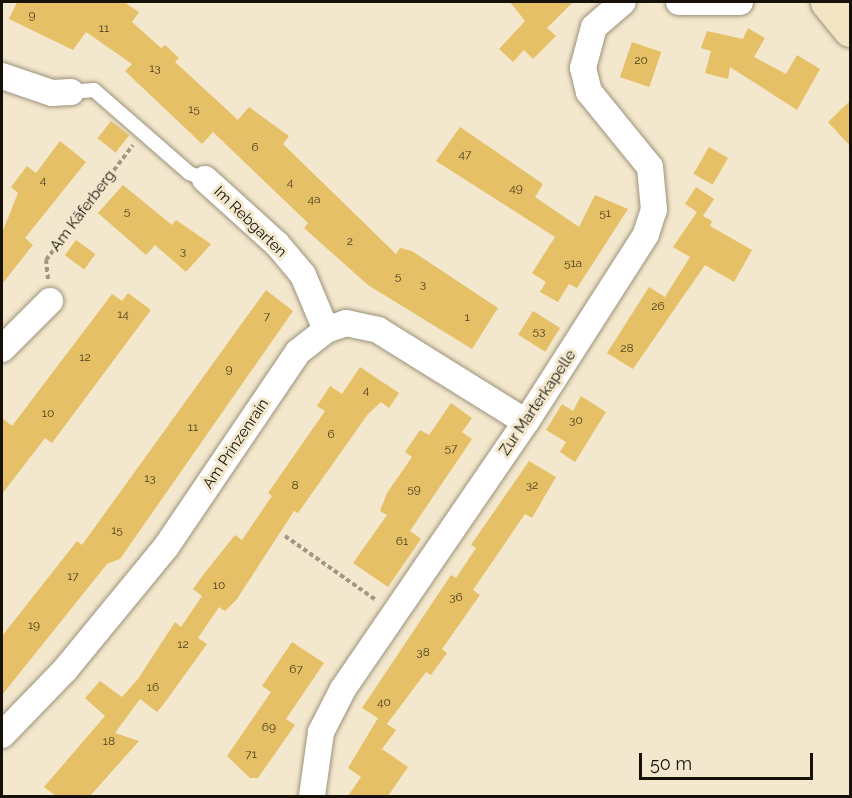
<!DOCTYPE html>
<html>
<head>
<meta charset="utf-8">
<style>
	body { margin:0 }
	#map { position:relative; width:852px; height:798px; overflow:hidden; background:#f3e7cd; font-family:Raleway,sans-serif }
	div>[style] { position:absolute }
	[style*='--x'] { left:calc(var(--x)*1px); top:calc(var(--y)*1px); width:calc(var(--w)*1px); rotate:calc(var(--a)*1deg) }
	.building>* { inset:0; background:#e6c066; transform-origin:0 0 }
	.path>* { height:4px; margin-top:-2px; transform-origin:0; background:repeating-linear-gradient(90deg,#a19884 0 4.5px,transparent 0 7.5px) }
	.roads { filter:drop-shadow(0 0 2px #9c927a) drop-shadow(0 0 2px #9c927a) }
	.lane>* { height:14px; margin:-7px; padding:0 7px; transform-origin:7px; border-radius:7px; background:#fff }
	.street>* { height:26px; margin:-13px; padding:0 13px; transform-origin:13px; border-radius:13px; background:#fff }
	.secondary>* { height:33px; margin:-16.5px; padding:0 16.5px; transform-origin:16.5px; border-radius:16.5px; background:#f3e4c3 }
	span { translate:-50% -50%; white-space:nowrap; text-align:center; line-height:1.15; -webkit-text-stroke:6px #f3e7cd; paint-order:stroke }
	.number-label { font-size:12px; color:#4a3e20 }
	.number-label span { -webkit-text-stroke-width:0 }
	.street-label { font-size:15px; color:#161209 }
	.frame { position:absolute; inset:0; border:3px solid #161209; pointer-events:none }
	.scale { position:absolute; left:639px; top:753px; width:174px; height:27px; box-sizing:border-box; border:3px solid #161209; border-top:0; padding-left:8px; font-size:18px; line-height:21px; white-space:nowrap; color:#161209; -webkit-text-stroke:4px #f3e7cd; paint-order:stroke }
</style>
</head>
<body>
<div id="map">
	<div class="building">
		<div style="clip-path:polygon(17px 2px,124px 2px,139px 12px,132px 22px,161px 48px,165px 45px,179px 58px,175px 62px,238px 120px,249px 107px,289px 136px,283px 144px,396px 254px,400px 248px,412px 251px,498px 308px,472px 349px,368px 285px,304px 228px,308px 223px,213px 132px,202px 144px,125px 71px,132px 64px,86px 32px,73px 50px,9px 19px)"></div>
		<div style="clip-path:polygon(510px 2px,573px 2px,547px 28px,556px 36px,533px 59px,524px 50px,513px 62px,499px 49px,525px 21px)"></div>
		<div style="clip-path:polygon(748px 28px,765px 38px,754px 57px,786px 74px,797px 55px,820px 69px,797px 110px,730px 67px,728px 79px,705px 73px,711px 51px,701px 48px,707px 31px,743px 39px)"></div>
		<div style="left:632px;top:42px;width:31px;height:37px;rotate:19deg"></div>
		<div style="clip-path:polygon(850px 101px,850px 146px,828px 122px)"></div>
		<div style="left:111px;top:121px;width:23px;height:22px;rotate:38deg"></div>
		<div style="clip-path:polygon(460px 127px,543px 184px,535px 197px,579px 227px,595px 195px,628px 209px,577px 288px,569px 284px,558px 302px,540px 292px,546px 282px,532px 273px,555px 237px,436px 161px)"></div>
		<div style="clip-path:polygon(60px 141px,86px 162px,25px 238px,33px 245px,2px 284px,2px 233px,18px 193px,11px 187px,27px 166px,36px 173px)"></div>
		<div style="left:709px;top:147px;width:22px;height:31px;rotate:30deg"></div>
		<div style="clip-path:polygon(123px 185px,172px 225px,176px 220px,211px 244px,186px 272px,155px 245px,146px 255px,98px 213px)"></div>
		<div style="clip-path:polygon(696px 187px,714px 199px,703px 216px,712px 221px,710px 226px,752px 250px,734px 282px,705px 265px,633px 369px,607px 353px,649px 287px,665px 297px,690px 257px,673px 247px,697px 212px,685px 204px)"></div>
		<div style="left:76px;top:240px;width:24px;height:19px;rotate:36deg"></div>
		<div style="clip-path:polygon(266px 290px,293px 311px,120px 559px,107px 564px,2px 695px,2px 636px,77px 541px,82px 545px)"></div>
		<div style="clip-path:polygon(128px 293px,151px 310px,52px 443px,45px 438px,2px 494px,2px 418px,12px 426px,112px 294px,122px 301px)"></div>
		<div style="left:533px;top:311px;width:32px;height:28px;rotate:32deg"></div>
		<div style="clip-path:polygon(360px 367px,399px 393px,389px 408px,381px 402px,368px 414px,298px 513px,294px 511px,237px 599px,225px 611px,219px 607px,198px 638px,207px 644px,163px 705px,157px 712px,140px 699px,115px 733px,139px 741px,90px 796px,56px 796px,44px 787px,105px 716px,85px 698px,100px 681px,122px 697px,138px 679px,175px 622px,181px 627px,202px 596px,193px 589px,203px 575px,235px 535px,242px 540px,272px 496px,268px 493px,325px 411px,317px 406px,330px 386px,342px 394px)"></div>
		<div style="clip-path:polygon(581px 396px,606px 412px,575px 462px,560px 452px,566px 442px,546px 430px,562px 404px,573px 411px)"></div>
		<div style="clip-path:polygon(451px 403px,472px 418px,462px 432px,472px 439px,410px 531px,421px 539px,388px 587px,353px 563px,387px 515px,380px 511px,387px 493px,412px 457px,405px 452px,420px 430px,429px 435px)"></div>
		<div style="clip-path:polygon(529px 461px,556px 477px,532px 518px,525px 514px,473px 590px,480px 595px,442px 649px,447px 653px,431px 675px,426px 672px,387px 724px,379px 719px,396px 730px,382px 749px,408px 767px,388px 796px,348px 796px,361px 777px,348px 768px,378px 718px,362px 708px,451px 575px,456px 578px,476px 548px,471px 545px)"></div>
		<div style="clip-path:polygon(292px 642px,324px 663px,286px 719px,295px 725px,258px 778px,250px 778px,227px 756px,271px 692px,262px 686px)"></div>
	</div>
	<div class="path">
		<div style="--x:48;--y:279;--w:19;--a:-96"></div>
		<div style="--x:46;--y:260;--w:144;--a:-52.9"></div>
		<div style="--x:285;--y:536;--w:111;--a:35.1"></div>
	</div>
	<div class="roads">
		<div class="lane">
			<div style="--x:71;--y:92;--w:23;--a:-5"></div>
			<div style="--x:94;--y:90;--w:126;--a:41.1"></div>
			<div style="--x:189;--y:173;--w:17;--a:21"></div>
		</div>
		<div class="street">
			<div style="--x:679;--y:2;--w:61;--a:0"></div>
			<div style="--x:2;--y:76;--w:53;--a:18.8"></div>
			<div style="--x:52;--y:93;--w:19;--a:-3"></div>
			<div style="--x:205;--y:179;--w:97;--a:42.1"></div>
			<div style="--x:277;--y:244;--w:40;--a:50"></div>
			<div style="--x:303;--y:275;--w:60;--a:67.3"></div>
			<div style="--x:2;--y:349;--w:68;--a:-45"></div>
			<div style="--x:2;--y:735;--w:91;--a:-45.9"></div>
			<div style="--x:65;--y:670;--w:159;--a:-50.6"></div>
			<div style="--x:166;--y:547;--w:235;--a:-55.9"></div>
			<div style="--x:298;--y:352;--w:36;--a:-38"></div>
			<div style="--x:326;--y:330;--w:21;--a:-19"></div>
			<div style="--x:346;--y:323;--w:33;--a:12"></div>
			<div style="--x:378;--y:330;--w:174;--a:31.9"></div>
			<div style="--x:312;--y:796;--w:65;--a:-82"></div>
			<div style="--x:321;--y:732;--w:48;--a:-62.9"></div>
			<div style="--x:343;--y:689;--w:324;--a:-55.6"></div>
			<div style="--x:526;--y:422;--w:223;--a:-57.4"></div>
			<div style="--x:646;--y:234;--w:25;--a:-72"></div>
			<div style="--x:654;--y:210;--w:43;--a:-95.3"></div>
			<div style="--x:650;--y:167;--w:97;--a:-129.1"></div>
			<div style="--x:589;--y:92;--w:25;--a:-104"></div>
			<div style="--x:583;--y:68;--w:42;--a:-75"></div>
			<div style="--x:594;--y:27;--w:38;--a:-41"></div>
		</div>
		<div class="secondary">
			<div style="--x:827;--y:2;--w:36;--a:51"></div>
		</div>
	</div>
	<div class="number-label">
		<span style="left:32px;top:16px">9</span>
		<span style="left:104px;top:29px">11</span>
		<span style="left:641px;top:61px">20</span>
		<span style="left:155px;top:69px">13</span>
		<span style="left:194px;top:110px">15</span>
		<span style="left:255px;top:148px">6</span>
		<span style="left:465px;top:155px">47</span>
		<span style="left:43px;top:181px">4</span>
		<span style="left:290px;top:183px">4</span>
		<span style="left:516px;top:189px">49</span>
		<span style="left:314px;top:200px">4a</span>
		<span style="left:127px;top:212px">5</span>
		<span style="left:605px;top:214px">51</span>
		<span style="left:350px;top:242px">2</span>
		<span style="left:183px;top:252px">3</span>
		<span style="left:573px;top:264px">51a</span>
		<span style="left:398px;top:277px">5</span>
		<span style="left:423px;top:285px">3</span>
		<span style="left:658px;top:307px">26</span>
		<span style="left:123px;top:315px">14</span>
		<span style="left:267px;top:317px">7</span>
		<span style="left:467px;top:318px">1</span>
		<span style="left:539px;top:332px">53</span>
		<span style="left:627px;top:349px">28</span>
		<span style="left:85px;top:358px">12</span>
		<span style="left:229px;top:370px">9</span>
		<span style="left:366px;top:391px">4</span>
		<span style="left:48px;top:414px">10</span>
		<span style="left:576px;top:421px">30</span>
		<span style="left:193px;top:428px">11</span>
		<span style="left:331px;top:435px">6</span>
		<span style="left:451px;top:449px">57</span>
		<span style="left:150px;top:479px">13</span>
		<span style="left:295px;top:486px">8</span>
		<span style="left:532px;top:486px">32</span>
		<span style="left:414px;top:490px">59</span>
		<span style="left:117px;top:531px">15</span>
		<span style="left:402px;top:542px">61</span>
		<span style="left:73px;top:577px">17</span>
		<span style="left:219px;top:586px">10</span>
		<span style="left:456px;top:598px">36</span>
		<span style="left:34px;top:626px">19</span>
		<span style="left:183px;top:645px">12</span>
		<span style="left:423px;top:653px">38</span>
		<span style="left:296px;top:670px">67</span>
		<span style="left:153px;top:688px">16</span>
		<span style="left:384px;top:703px">40</span>
		<span style="left:269px;top:728px">69</span>
		<span style="left:109px;top:742px">18</span>
		<span style="left:251px;top:755px">71</span>
	</div>
	<div class="street-label">
		<span style="left:83px;top:211px;rotate:-53deg">Am Käferberg</span>
		<span style="left:250px;top:222px;rotate:44deg">Im Rebgarten</span>
		<span style="left:538px;top:403px;rotate:-56deg">Zur Marterkapelle</span>
		<span style="left:236px;top:444px;rotate:-56deg">Am Prinzenrain</span>
	</div>
	<div class="frame"></div>
	<div class="scale">50 m</div>
</div>
</body>
</html>
